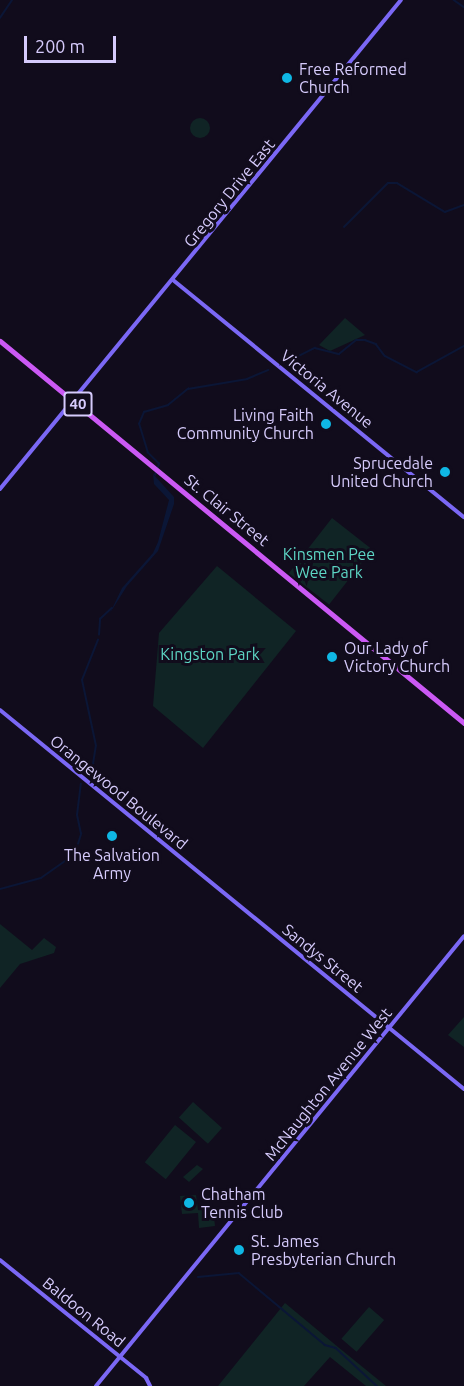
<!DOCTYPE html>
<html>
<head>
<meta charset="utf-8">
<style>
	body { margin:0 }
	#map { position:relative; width:464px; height:1386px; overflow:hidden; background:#110c1c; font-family:Ubuntu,sans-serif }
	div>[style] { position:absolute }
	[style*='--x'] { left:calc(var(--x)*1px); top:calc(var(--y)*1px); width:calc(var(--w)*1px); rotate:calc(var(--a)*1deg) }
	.green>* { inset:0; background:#102425; transform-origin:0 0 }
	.round { border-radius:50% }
	.water>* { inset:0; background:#0b1636 }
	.stream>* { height:1.5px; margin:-0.75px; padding:0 0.75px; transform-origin:0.75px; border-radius:0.75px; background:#0b1636 }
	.secondary>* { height:4px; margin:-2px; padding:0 2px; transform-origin:2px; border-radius:2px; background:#7b68f5 }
	.primary>* { height:5px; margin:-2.5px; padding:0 2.5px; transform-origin:2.5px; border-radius:2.5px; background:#cb59f4 }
	.dots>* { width:16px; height:16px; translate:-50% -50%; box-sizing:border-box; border:3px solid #110c1c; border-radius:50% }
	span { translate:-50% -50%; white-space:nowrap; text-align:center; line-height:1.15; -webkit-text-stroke:6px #110c1c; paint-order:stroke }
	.shield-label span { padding:2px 4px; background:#110c1c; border:2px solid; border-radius:4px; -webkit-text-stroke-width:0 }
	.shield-label { font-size:15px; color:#d6cbfc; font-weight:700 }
	.poi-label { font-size:16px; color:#d6cbfc }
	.left { translate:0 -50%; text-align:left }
	.right { translate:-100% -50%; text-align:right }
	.street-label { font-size:16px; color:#d6cbfc }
	.park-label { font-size:16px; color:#5dd6c5 }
	.scale { position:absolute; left:24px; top:36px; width:92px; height:27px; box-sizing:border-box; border:3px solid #d6cbfc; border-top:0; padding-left:8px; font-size:18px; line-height:21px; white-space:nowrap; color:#d6cbfc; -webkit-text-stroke:4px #110c1c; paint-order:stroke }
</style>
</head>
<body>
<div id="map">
	<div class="green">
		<div class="round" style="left:190px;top:118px;width:20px;height:20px"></div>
		<div style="clip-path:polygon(345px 318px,365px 335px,330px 351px,319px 345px)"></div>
		<div style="left:332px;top:518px;width:51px;height:70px;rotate:38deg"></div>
		<div style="clip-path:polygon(217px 566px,296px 631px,203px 748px,153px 706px,159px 633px)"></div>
		<div style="clip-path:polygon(0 924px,32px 950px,44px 938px,56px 947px,54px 953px,20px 964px,0 988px)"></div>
		<div style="clip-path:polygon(464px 1017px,464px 1047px,448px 1035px)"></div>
		<div style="left:193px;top:1102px;width:39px;height:21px;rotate:42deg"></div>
		<div style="left:175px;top:1125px;width:27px;height:48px;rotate:39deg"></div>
		<div style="clip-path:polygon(197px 1165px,203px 1169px,189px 1182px,183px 1177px)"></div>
		<div style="clip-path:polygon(196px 1195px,198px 1210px,213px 1209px,215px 1226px,199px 1228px,198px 1213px,182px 1214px,180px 1196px)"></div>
		<div style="clip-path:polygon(285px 1303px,338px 1347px,386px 1386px,366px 1386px,330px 1357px,304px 1386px,218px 1386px)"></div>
		<div style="left:369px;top:1307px;width:20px;height:42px;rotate:41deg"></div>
	</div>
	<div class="water">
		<div style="clip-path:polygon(153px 474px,174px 497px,174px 504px,158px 551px,127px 586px,110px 613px,122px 588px,153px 553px,158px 542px,169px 500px,154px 484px)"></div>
	</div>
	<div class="stream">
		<div style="--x:454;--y:0;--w:12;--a:35"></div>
		<div style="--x:0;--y:18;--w:22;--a:-56"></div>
		<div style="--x:344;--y:227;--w:62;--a:-45"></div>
		<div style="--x:388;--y:183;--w:9;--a:0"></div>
		<div style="--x:397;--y:183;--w:56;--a:31.1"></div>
		<div style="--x:445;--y:212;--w:20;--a:-20"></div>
		<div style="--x:289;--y:361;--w:29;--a:-27"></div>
		<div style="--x:315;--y:348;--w:25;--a:14"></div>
		<div style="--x:339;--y:354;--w:22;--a:-39"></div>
		<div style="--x:356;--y:340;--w:9;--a:0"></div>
		<div style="--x:365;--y:340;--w:12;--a:20"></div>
		<div style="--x:376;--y:344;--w:15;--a:53"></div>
		<div style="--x:385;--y:356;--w:36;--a:27"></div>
		<div style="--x:417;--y:372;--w:54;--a:-29"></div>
		<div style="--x:155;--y:475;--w:12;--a:-70"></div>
		<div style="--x:159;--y:464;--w:16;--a:-135"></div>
		<div style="--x:148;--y:453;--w:30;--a:-107"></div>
		<div style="--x:139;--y:424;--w:13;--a:-67"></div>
		<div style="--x:144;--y:412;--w:25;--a:-16"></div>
		<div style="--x:168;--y:405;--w:26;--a:-39"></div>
		<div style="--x:188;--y:389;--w:60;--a:-9.6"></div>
		<div style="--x:247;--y:379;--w:23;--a:-23"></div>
		<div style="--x:99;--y:635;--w:16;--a:-86"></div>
		<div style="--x:100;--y:619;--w:16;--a:-43"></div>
		<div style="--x:85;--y:774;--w:13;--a:-51"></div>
		<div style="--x:93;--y:764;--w:18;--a:-81"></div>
		<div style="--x:96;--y:746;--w:67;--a:-102"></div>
		<div style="--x:82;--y:680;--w:43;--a:-68.2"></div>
		<div style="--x:0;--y:889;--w:42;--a:-15"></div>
		<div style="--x:41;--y:878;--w:42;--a:-35.2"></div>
		<div style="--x:75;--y:854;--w:21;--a:-73"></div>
		<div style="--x:81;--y:834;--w:19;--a:-102"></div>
		<div style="--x:77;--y:815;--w:31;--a:-83"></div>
		<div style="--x:198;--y:1277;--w:41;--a:-5.6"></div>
		<div style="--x:239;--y:1273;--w:112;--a:39.9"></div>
		<div style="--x:325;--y:1345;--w:11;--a:15"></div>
		<div style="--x:336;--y:1348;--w:56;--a:42.8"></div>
	</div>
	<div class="secondary">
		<div style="--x:173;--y:280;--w:375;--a:39.2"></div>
		<div style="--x:0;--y:489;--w:632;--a:-50.65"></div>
		<div style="--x:0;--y:710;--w:599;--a:39.24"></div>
		<div style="--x:0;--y:1260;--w:188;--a:38.9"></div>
		<div style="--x:146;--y:1378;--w:9;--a:63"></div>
		<div style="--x:96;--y:1386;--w:581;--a:-50.72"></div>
	</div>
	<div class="primary">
		<div style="--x:0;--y:341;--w:601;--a:39.46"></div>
	</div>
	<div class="dots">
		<div style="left:287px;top:78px;background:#0fb7e4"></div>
		<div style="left:326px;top:424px;background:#0fb7e4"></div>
		<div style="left:445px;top:472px;background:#0fb7e4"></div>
		<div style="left:332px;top:657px;background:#0fb7e4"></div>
		<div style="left:112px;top:836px;background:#0fb7e4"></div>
		<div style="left:189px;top:1203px;background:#0fb7e4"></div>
		<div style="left:239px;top:1250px;background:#0fb7e4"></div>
	</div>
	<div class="shield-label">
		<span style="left:78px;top:404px">40</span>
	</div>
	<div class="poi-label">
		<span class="left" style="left:299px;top:78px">Free Reformed<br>Church</span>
		<span class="right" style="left:314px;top:424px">Living Faith<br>Community Church</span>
		<span class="right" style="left:433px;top:472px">Sprucedale<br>United Church</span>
		<span class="left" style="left:344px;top:657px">Our Lady of<br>Victory Church</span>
		<span style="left:112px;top:864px">The Salvation<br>Army</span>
		<span class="left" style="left:201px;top:1203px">Chatham<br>Tennis Club</span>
		<span class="left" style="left:251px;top:1250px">St. James<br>Presbyterian Church</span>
	</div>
	<div class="street-label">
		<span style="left:229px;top:193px;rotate:-51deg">Gregory Drive East</span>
		<span style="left:327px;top:389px;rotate:39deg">Victoria Avenue</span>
		<span style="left:227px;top:510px;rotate:39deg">St. Clair Street</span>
		<span style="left:119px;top:792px;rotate:39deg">Orangewood Boulevard</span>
		<span style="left:323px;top:958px;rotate:39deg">Sandys Street</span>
		<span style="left:328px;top:1084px;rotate:-51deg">McNaughton Avenue West</span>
		<span style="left:84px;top:1312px;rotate:39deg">Baldoon Road</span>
	</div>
	<div class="park-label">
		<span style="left:329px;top:563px">Kinsmen Pee<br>Wee Park</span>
		<span style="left:210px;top:654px">Kingston Park</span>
	</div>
	<div class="scale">200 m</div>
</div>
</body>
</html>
